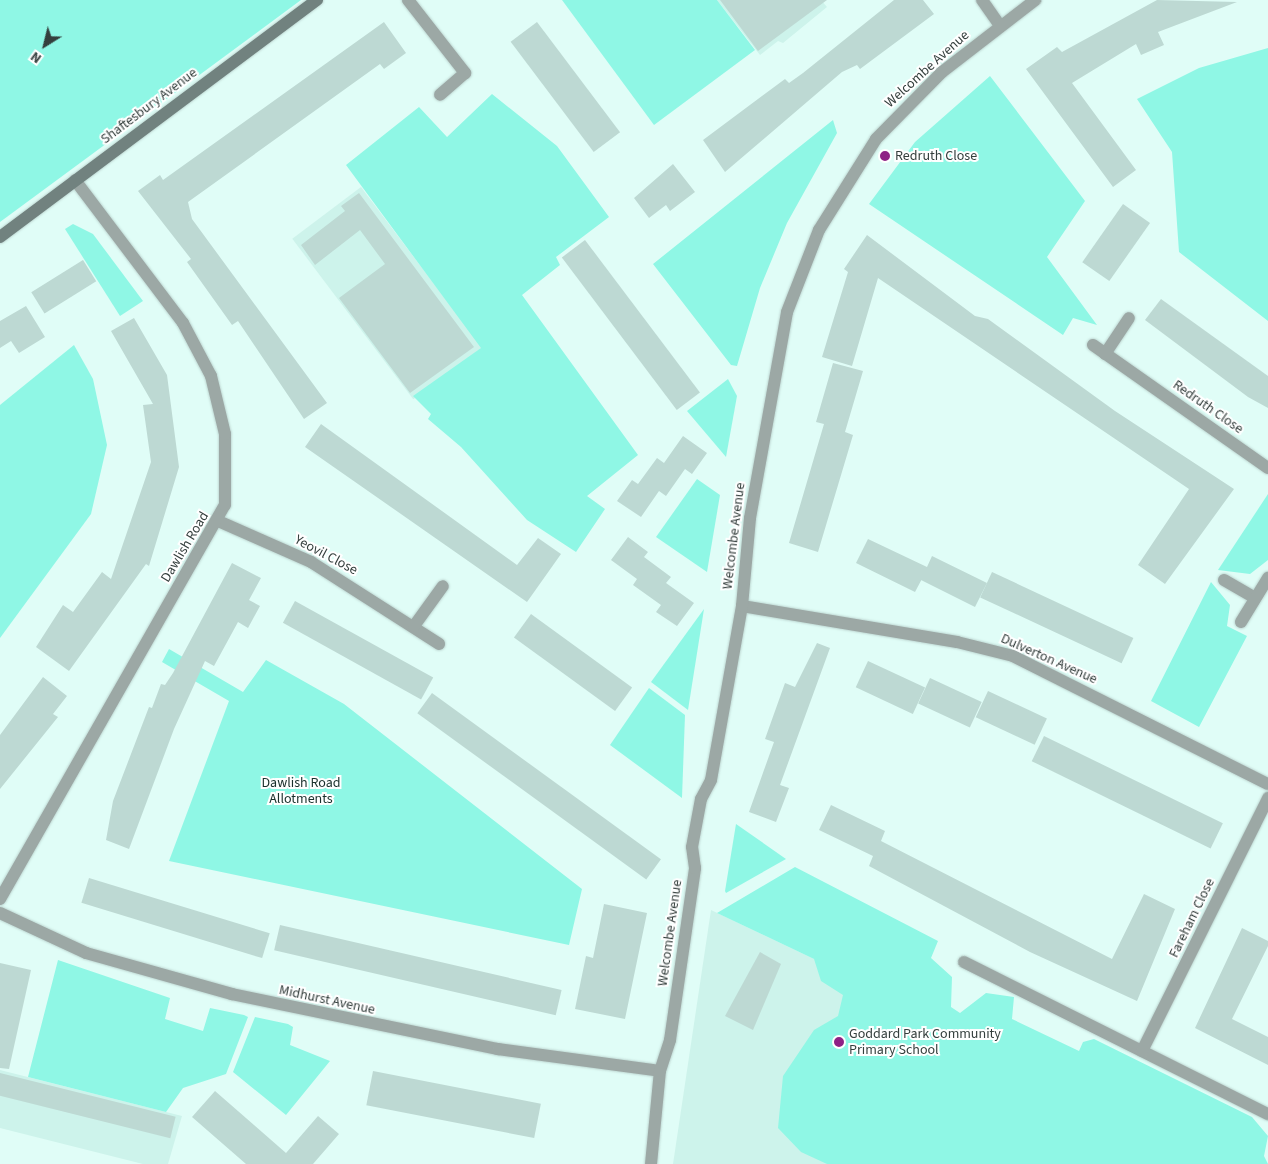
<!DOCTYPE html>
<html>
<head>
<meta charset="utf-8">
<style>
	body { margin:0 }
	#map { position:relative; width:1268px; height:1164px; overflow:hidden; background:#e0fdf7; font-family:"Source Sans 3",sans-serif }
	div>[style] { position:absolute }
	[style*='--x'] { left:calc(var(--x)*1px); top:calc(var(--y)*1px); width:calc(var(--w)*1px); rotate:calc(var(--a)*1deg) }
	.built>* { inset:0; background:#cdf3eb; transform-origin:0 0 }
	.green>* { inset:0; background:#8ff7e5 }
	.building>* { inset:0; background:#bdd9d3; transform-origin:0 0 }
	.roads { filter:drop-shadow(0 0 1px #bed7d2) drop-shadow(0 0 1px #bed7d2) }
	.street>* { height:12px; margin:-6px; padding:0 6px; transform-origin:6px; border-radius:6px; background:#9ca8a5 }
	.secondary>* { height:12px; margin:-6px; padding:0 6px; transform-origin:6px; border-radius:6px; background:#71827f }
	.dots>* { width:14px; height:14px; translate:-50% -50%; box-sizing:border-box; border:2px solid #fff; border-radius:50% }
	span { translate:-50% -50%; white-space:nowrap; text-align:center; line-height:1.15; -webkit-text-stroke:4px #fff; paint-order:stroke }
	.street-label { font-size:14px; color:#343f3d }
	.poi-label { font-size:14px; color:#343f3d }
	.left { translate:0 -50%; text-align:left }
	.park-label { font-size:14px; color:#192f2b }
	.north { position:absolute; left:20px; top:20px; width:50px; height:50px; -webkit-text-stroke:4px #fff; paint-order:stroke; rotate:216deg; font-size:14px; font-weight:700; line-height:20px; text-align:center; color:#343f3d }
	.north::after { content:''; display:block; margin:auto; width:18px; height:22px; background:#343f3d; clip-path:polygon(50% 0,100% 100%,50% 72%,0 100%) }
</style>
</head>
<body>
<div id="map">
	<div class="built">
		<div style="clip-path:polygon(717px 0,821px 0,827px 7px,783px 43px,778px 41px,760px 55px)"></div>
		<div style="left:361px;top:187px;width:201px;height:86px;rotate:53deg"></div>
		<div style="clip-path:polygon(711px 910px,1245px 1164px,673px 1164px)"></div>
		<div style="clip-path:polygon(0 1070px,182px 1116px,168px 1164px,143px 1164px,0 1128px)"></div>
	</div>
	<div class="green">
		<div style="clip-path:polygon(0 0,301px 0,0 222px)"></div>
		<div style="clip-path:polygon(562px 0,717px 0,755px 50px,654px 125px)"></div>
		<div style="clip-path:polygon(1268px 48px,1268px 321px,1179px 252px,1172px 152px,1137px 99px,1199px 68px)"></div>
		<div style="clip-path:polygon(990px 76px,1085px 201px,1047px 257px,1097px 325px,1073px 318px,1063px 335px,869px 204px,915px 142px)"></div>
		<div style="clip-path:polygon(492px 94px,557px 146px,609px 217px,556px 257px,560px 265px,522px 295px,638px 455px,587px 496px,605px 509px,576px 552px,527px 520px,461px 447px,428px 419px,431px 414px,413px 396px,481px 348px,346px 165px,419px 107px,447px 137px)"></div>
		<div style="clip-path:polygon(833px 120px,837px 133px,787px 223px,760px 288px,737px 366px,731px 365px,653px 264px)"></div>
		<div style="clip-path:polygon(73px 224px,93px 234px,143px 301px,120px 316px,65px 229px)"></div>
		<div style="clip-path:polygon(74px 345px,93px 379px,107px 445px,91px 514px,0 638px,0 405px)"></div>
		<div style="clip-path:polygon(728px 379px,737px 396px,726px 457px,687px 411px)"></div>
		<div style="clip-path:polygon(697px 479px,720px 495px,707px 572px,656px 537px)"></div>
		<div style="clip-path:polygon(1268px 494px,1268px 560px,1250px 574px,1218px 570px)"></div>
		<div style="clip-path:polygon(1211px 582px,1230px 605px,1227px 626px,1247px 636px,1199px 727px,1151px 701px)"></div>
		<div style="clip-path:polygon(704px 609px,688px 710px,651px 682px)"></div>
		<div style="clip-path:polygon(169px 649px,243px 692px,266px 660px,344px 704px,582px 889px,569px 945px,169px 861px,229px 701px,162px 662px)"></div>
		<div style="clip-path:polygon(649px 688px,685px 715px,682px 798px,610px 745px)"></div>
		<div style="clip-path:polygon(736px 824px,786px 859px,726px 893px,725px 891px)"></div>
		<div style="clip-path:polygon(795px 867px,938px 941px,931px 958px,952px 977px,951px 1007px,960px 1013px,986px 993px,1014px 997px,1012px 1019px,1079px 1051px,1083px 1042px,1094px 1039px,1252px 1117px,1268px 1136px,1264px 1156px,1268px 1164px,827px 1164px,801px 1152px,778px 1128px,783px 1076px,814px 1030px,838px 1016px,843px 995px,821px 981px,814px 959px,717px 913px)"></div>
		<div style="clip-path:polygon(58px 960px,170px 998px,165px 1019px,203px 1031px,210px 1008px,244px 1015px,248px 1017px,226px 1074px,183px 1088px,166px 1112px,28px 1077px)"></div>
		<div style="clip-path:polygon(255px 1017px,288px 1024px,293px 1027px,290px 1045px,330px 1061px,286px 1115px,233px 1072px)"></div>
	</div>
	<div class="building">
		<div style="clip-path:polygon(720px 0,827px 0,758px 51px)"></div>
		<div style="clip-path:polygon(894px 0,923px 0,934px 14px,860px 69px,857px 65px,842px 72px,725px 172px,703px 140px,785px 79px,789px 83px,803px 73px)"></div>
		<div style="clip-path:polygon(1157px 0,1237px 2px,1158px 32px,1164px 45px,1141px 55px,1136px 44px,1072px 83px,1136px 170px,1113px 187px,1026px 69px,1057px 47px,1062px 52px)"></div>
		<div style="clip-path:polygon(384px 22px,406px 53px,384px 69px,380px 64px,188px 202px,192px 219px,327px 403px,304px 419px,238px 321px,232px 325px,187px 262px,191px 259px,138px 191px,160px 175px,163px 180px)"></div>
		<div style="left:537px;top:22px;width:138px;height:33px;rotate:53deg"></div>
		<div style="clip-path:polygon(673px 164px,695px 192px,670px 211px,666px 205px,649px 218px,634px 198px)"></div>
		<div style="clip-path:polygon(359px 193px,474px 347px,410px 393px,339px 298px,385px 264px,360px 230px,315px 265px,301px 245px,345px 211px,341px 206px)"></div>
		<div style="left:1123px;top:204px;width:33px;height:71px;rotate:35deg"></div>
		<div style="clip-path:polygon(867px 235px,975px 316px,988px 319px,1115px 411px,1234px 489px,1165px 584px,1138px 565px,1189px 489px,878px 278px,852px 366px,822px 357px,848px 272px,844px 269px)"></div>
		<div style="left:585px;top:240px;width:191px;height:29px;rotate:53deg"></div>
		<div style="left:83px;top:260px;width:25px;height:61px;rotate:58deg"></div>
		<div style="clip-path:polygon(1161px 299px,1268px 376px,1268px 408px,1248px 397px,1145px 320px)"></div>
		<div style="clip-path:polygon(26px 306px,45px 337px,19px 353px,11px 341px,0 348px,0 321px)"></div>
		<div style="clip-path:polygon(134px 318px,167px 375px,179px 467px,149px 566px,146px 564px,69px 671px,36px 647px,63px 605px,73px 612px,102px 572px,111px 579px,151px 462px,143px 405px,153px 404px,111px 331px)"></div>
		<div style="clip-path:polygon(833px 363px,863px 371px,845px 432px,853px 435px,818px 552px,789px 543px,824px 424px,816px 422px)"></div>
		<div style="clip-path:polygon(321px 424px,517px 565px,538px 538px,561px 554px,527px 602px,305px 447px)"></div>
		<div style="clip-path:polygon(683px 436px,707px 453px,692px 474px,685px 469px,666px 496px,659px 491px,641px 517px,617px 501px,632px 480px,638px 484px,657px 458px,664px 463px)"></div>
		<div style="clip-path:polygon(628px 537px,648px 552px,644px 557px,671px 577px,666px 583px,694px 603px,677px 626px,656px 612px,661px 605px,633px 585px,637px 579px,611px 560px)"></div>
		<div style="clip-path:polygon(868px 539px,927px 567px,932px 556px,987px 583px,975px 607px,921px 580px,924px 575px,915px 592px,856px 563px)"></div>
		<div style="clip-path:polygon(232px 563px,261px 578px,249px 600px,260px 606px,248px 628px,238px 622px,214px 666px,205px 661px,174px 729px,129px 849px,106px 840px,113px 801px,149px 707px,152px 708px,161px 684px,165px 685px,173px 673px)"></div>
		<div style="left:992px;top:572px;width:156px;height:28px;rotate:25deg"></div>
		<div style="left:295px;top:601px;width:158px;height:25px;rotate:29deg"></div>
		<div style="left:531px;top:614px;width:125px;height:29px;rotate:36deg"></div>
		<div style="clip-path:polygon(817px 643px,830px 648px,780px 785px,789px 788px,776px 822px,749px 812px,774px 742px,765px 739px,785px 683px,795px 687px)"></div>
		<div style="left:868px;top:661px;width:63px;height:29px;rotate:25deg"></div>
		<div style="clip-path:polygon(43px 677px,67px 696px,53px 714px,58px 717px,0 789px,0 735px)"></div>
		<div style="left:930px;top:678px;width:57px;height:28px;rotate:25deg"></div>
		<div style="left:988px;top:691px;width:65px;height:29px;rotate:25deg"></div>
		<div style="left:432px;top:693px;width:283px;height:25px;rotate:36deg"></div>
		<div style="left:1044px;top:736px;width:199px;height:28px;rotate:26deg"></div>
		<div style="clip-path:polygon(831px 805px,885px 831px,881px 841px,1112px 959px,1144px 894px,1175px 909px,1137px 1001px,1030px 952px,869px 866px,873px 856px,819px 830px)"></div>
		<div style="left:89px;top:878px;width:189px;height:26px;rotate:17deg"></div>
		<div style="clip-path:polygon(604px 904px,647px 913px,625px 1019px,575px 1009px,586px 956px,593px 958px)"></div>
		<div style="left:280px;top:925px;width:289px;height:26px;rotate:13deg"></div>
		<div style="clip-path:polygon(1242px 928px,1268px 941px,1268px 946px,1232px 1019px,1268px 1037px,1268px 1065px,1195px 1028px)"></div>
		<div style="clip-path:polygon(760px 952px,781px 964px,753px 1030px,725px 1016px)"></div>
		<div style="clip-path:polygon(0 963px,31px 970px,9px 1069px,0 1068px)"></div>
		<div style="left:373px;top:1071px;width:171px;height:35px;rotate:11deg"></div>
		<div style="left:0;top:1073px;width:181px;height:22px;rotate:14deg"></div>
		<div style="clip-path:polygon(215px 1091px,286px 1153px,318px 1116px,339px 1134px,313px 1164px,246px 1164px,192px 1117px)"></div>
	</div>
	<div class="roads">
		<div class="street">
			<div style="--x:408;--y:0;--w:93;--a:52"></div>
			<div style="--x:465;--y:73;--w:33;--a:139"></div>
			<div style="--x:982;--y:0;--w:32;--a:55"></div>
			<div style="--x:1093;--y:345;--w:214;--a:35.1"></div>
			<div style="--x:1105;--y:354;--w:43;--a:-56.3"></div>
			<div style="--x:218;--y:521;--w:102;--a:23.8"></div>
			<div style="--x:311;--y:562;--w:152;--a:32.6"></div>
			<div style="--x:1224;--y:580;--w:36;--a:30"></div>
			<div style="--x:742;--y:606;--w:218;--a:9.5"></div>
			<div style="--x:957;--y:642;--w:58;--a:14"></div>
			<div style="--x:1013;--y:656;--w:285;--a:26.7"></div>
			<div style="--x:1241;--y:622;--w:52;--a:-58.5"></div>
			<div style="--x:414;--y:626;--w:49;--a:-54.1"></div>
			<div style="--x:0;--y:899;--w:454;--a:-60.3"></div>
			<div style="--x:225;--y:505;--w:71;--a:-90"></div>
			<div style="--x:225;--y:434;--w:60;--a:-103.6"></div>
			<div style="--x:211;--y:376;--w:60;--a:-117.8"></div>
			<div style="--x:183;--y:323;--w:179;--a:-127.1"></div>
			<div style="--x:0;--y:913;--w:95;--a:24.9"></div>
			<div style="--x:86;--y:953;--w:152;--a:15.7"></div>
			<div style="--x:232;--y:994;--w:272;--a:11.7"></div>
			<div style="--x:498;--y:1049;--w:163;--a:7.7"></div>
			<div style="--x:964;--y:962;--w:340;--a:26.6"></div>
			<div style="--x:1142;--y:1051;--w:283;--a:-63.5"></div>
			<div style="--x:651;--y:1164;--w:93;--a:-84.5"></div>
			<div style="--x:660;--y:1071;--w:33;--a:-72"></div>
			<div style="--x:670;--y:1040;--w:174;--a:-81.7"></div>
			<div style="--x:695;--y:868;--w:21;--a:-98"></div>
			<div style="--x:692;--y:847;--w:49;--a:-79.4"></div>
			<div style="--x:701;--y:799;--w:21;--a:-62"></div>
			<div style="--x:711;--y:780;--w:177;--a:-79.9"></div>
			<div style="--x:742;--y:606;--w:88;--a:-84.8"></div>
			<div style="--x:750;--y:518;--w:209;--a:-79.8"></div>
			<div style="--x:787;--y:312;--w:88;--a:-68.7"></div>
			<div style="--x:819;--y:230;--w:107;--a:-57.9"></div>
			<div style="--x:876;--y:139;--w:94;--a:-45.4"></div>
			<div style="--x:942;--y:72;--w:118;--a:-37.7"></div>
		</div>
		<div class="secondary">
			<div style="--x:0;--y:237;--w:396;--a:-36.8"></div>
		</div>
	</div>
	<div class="dots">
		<div style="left:885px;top:156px;background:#8e2285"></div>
		<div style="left:839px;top:1042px;background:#8e2285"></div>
	</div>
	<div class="street-label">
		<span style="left:927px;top:69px;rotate:-42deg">Welcombe Avenue</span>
		<span style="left:149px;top:106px;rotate:-37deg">Shaftesbury Avenue</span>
		<span style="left:1208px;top:407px;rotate:35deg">Redruth Close</span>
		<span style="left:734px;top:536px;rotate:-83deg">Welcombe Avenue</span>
		<span style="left:185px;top:547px;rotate:-59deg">Dawlish Road</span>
		<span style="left:326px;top:555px;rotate:28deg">Yeovil Close</span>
		<span style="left:1049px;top:659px;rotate:24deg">Dulverton Avenue</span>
		<span style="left:1192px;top:918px;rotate:-64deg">Fareham Close</span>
		<span style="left:670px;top:933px;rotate:-82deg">Welcombe Avenue</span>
		<span style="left:327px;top:1000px;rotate:12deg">Midhurst Avenue</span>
	</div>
	<div class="poi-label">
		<span class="left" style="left:895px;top:156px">Redruth Close</span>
		<span class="left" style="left:849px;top:1042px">Goddard Park Community<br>Primary School</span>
	</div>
	<div class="park-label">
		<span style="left:301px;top:791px">Dawlish Road<br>Allotments</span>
	</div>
	<div class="north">N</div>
</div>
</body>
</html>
